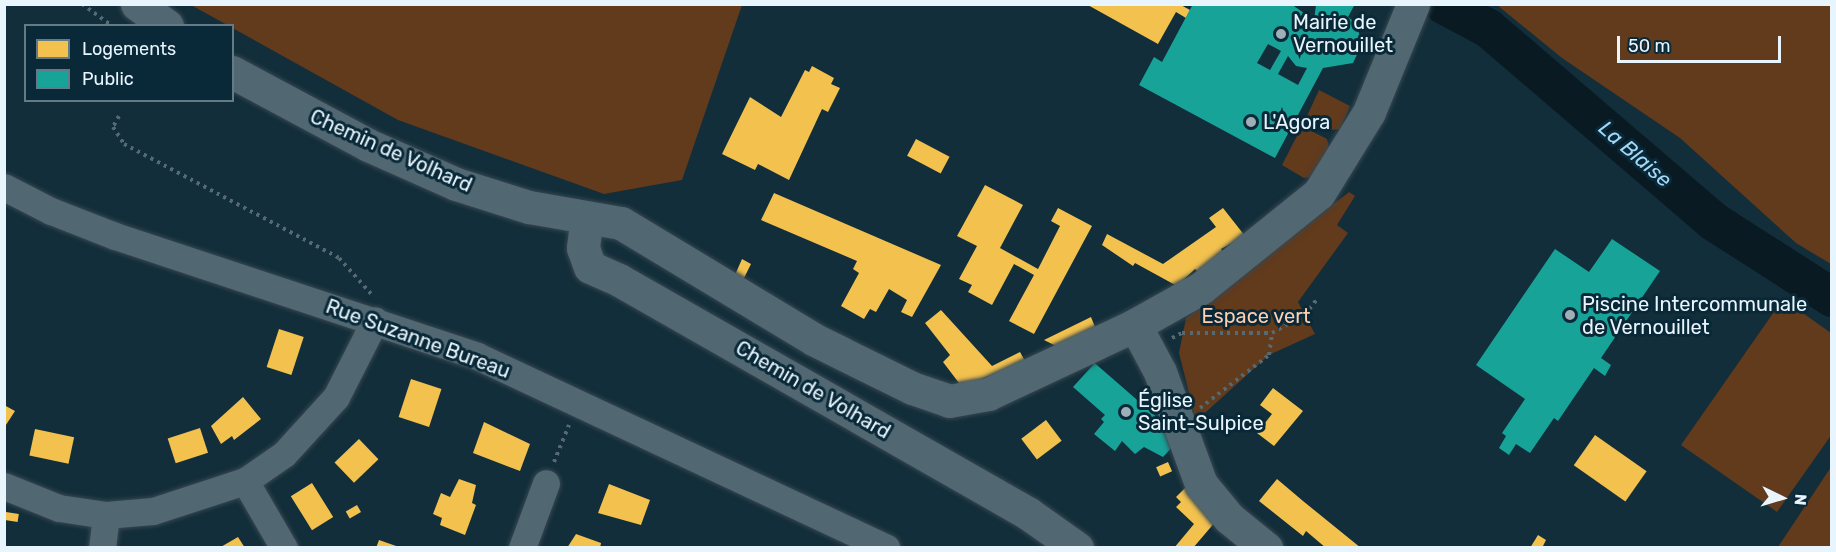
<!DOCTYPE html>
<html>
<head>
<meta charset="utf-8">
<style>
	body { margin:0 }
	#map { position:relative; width:1836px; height:552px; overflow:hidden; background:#122e3a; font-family:Rubik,sans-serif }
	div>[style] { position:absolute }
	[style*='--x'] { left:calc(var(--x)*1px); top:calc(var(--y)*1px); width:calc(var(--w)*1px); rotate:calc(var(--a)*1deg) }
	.green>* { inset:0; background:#623a1c }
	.homes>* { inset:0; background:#f2c14e; transform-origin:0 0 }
	.public>* { inset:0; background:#17a398 }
	.river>* { height:39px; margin:-19.5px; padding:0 19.5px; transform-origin:19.5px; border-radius:19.5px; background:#091a23 }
	.path>* { height:4px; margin-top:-2px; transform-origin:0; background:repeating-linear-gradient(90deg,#556a73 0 3px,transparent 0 7.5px) }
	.roads { filter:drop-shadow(0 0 2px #374750) drop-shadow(0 0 2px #374750) }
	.minor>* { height:27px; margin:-13.5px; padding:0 13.5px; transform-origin:13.5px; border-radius:13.5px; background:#516772 }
	.tertiary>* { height:33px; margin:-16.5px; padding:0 16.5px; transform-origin:16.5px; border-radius:16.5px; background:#516772 }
	.dots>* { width:16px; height:16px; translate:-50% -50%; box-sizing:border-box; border:3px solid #092939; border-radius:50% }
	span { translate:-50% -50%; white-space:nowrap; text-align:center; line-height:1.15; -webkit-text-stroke:6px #092939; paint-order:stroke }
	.poi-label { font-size:20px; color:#e9f5fc }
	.left { translate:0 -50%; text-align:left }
	.street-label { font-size:20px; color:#e9f5fc }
	.park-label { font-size:20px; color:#ffceaf }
	.water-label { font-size:21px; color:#a4d8f7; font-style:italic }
	.frame { position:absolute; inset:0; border:6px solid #e9f5fc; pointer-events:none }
	.legend { position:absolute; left:24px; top:24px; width:210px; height:78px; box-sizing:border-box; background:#092939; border:2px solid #637b87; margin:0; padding:8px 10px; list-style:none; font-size:18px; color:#e9f5fc }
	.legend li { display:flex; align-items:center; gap:12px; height:30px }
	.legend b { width:30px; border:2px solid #637b87 }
	.north { position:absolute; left:1752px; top:468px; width:60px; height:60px; -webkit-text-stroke:4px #092939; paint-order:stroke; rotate:95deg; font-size:16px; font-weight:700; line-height:24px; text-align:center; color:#e9f5fc }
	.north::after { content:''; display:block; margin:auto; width:21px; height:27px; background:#e9f5fc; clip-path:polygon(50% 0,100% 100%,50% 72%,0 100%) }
	.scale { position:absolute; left:1617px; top:36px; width:164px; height:27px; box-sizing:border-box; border:3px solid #e9f5fc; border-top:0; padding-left:8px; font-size:18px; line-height:21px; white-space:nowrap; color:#e9f5fc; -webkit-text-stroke:4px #092939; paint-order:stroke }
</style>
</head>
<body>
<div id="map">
	<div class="green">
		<div style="clip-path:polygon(191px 5px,742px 5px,682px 180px,604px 194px,398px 120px)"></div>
		<div style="clip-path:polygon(1497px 5px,1831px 5px,1831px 264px,1796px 243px,1680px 138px,1562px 58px)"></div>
		<div style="clip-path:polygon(1319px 90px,1350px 106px,1340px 129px,1331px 130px,1307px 116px)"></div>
		<div style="clip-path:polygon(1302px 126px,1327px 139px,1329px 147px,1314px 176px,1304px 178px,1282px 165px)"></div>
		<div style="clip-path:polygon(1349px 192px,1355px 196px,1337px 225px,1348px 233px,1298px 302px,1315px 334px,1269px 355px,1196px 421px,1179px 353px,1186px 318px)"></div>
		<div style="clip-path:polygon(1783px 299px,1831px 333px,1832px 434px,1777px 512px,1681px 445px)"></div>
		<div style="clip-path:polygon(1831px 467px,1831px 547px,1778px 547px)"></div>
	</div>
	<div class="homes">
		<div style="clip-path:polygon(1086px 4px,1179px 4px,1190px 10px,1186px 18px,1176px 12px,1158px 44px)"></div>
		<div style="clip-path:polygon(812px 66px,834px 78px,831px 84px,840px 88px,828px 112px,822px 109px,789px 180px,758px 164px,755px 170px,722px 154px,750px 97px,781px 117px,805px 70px,809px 72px)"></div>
		<div style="left:916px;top:139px;width:38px;height:19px;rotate:28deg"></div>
		<div style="clip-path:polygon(985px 185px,1023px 205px,1000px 248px,1038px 269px,1060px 226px,1051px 221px,1058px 208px,1092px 226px,1034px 334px,1009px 321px,1034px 275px,1014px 264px,992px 305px,968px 292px,972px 285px,959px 279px,977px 246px,957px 236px)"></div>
		<div style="clip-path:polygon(774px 193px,941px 265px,912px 317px,901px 312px,907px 300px,889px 289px,876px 312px,870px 309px,864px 319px,841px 306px,859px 273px,853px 269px,857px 261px,761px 220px)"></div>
		<div style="clip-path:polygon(1223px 208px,1245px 236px,1221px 249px,1223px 252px,1197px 271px,1195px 269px,1177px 286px,1135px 263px,1133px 266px,1102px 245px,1107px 234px,1163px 264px,1216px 227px,1209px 218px)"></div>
		<div style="clip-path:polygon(742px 259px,751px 264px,743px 280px,735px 275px)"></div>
		<div style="clip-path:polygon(941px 310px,992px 366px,1020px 352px,1025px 361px,962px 387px,943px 362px,950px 355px,925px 323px)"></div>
		<div style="clip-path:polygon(1091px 317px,1095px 327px,1056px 346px,1044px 340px)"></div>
		<div style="left:279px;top:329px;width:26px;height:40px;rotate:18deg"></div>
		<div style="left:411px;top:379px;width:32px;height:40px;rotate:18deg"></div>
		<div style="clip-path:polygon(1273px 388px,1303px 411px,1274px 446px,1257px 433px,1272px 414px,1260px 405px)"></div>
		<div style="clip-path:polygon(243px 397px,261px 419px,234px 440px,232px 436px,221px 444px,211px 426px)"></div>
		<div style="clip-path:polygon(4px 405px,15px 411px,4px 428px)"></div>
		<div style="left:1046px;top:420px;width:26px;height:31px;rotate:53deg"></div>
		<div style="clip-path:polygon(484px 422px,530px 444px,520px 471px,473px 453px)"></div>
		<div style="left:200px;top:428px;width:26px;height:34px;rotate:72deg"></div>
		<div style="left:35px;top:429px;width:40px;height:27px;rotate:12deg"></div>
		<div style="left:1595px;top:435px;width:63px;height:37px;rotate:35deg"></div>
		<div style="left:359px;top:439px;width:28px;height:34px;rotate:46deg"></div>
		<div style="left:1168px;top:462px;width:10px;height:13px;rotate:66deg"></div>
		<div style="clip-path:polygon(459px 479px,476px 485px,472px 503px,476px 505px,465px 535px,440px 525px,442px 518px,433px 514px,441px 493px,450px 497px)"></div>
		<div style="clip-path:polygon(1277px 479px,1303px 501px,1361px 548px,1326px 548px,1306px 531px,1303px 536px,1259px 501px)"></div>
		<div style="left:312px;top:483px;width:40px;height:25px;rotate:58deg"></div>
		<div style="clip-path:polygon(609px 484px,650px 500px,641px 525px,598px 513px)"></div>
		<div style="clip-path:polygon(1185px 488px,1216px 521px,1193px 548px,1174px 548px,1194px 524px,1176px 507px,1181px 502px,1176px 497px)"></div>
		<div style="left:357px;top:505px;width:8px;height:13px;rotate:60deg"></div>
		<div style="left:6px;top:512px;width:13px;height:8px;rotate:9deg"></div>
		<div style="clip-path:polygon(576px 534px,601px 543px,600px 548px,567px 548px)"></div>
		<div style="clip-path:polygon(1538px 535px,1546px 540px,1542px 548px,1530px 548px)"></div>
		<div style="clip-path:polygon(238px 537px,245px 548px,219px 548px)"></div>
		<div style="clip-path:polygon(379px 540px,399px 547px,399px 548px,376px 548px)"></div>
	</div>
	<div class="public">
		<div style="clip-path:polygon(evenodd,1193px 4px,1291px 4px,1314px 20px,1316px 5px,1355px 4px,1348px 17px,1356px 23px,1362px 44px,1353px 63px,1323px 68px,1275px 158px,1139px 85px,1154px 57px,1162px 62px,1193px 4px,1268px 44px,1281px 51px,1270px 70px,1257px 63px,1268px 44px,1193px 4px,1288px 56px,1296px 66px,1307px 68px,1298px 85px,1278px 74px,1288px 56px)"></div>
		<div style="clip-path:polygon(1612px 239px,1660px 271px,1601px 358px,1611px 365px,1605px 376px,1594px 368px,1558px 421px,1554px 418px,1530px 453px,1516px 444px,1509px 455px,1499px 448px,1506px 436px,1502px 433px,1525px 399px,1476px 365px,1555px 249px,1589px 272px)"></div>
		<div style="clip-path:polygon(1090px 359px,1166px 425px,1175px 444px,1163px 457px,1144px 447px,1135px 454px,1122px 441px,1115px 451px,1094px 434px,1104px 422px,1101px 419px,1105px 415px,1073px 387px,1093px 365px)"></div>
	</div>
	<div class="river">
		<div style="--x:1443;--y:4;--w:51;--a:28.1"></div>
		<div style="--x:1488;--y:28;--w:296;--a:40.6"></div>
		<div style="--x:1713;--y:221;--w:141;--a:32.6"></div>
	</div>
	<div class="path">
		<div style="--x:82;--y:4;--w:37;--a:36"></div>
		<div style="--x:119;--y:116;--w:13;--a:119"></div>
		<div style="--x:113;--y:127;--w:20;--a:57"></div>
		<div style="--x:124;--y:144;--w:243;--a:27.9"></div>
		<div style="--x:339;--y:258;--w:51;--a:48.2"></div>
		<div style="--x:1172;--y:338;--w:11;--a:-27"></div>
		<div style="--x:1182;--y:333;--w:90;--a:0"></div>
		<div style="--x:1200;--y:408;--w:87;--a:-37.5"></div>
		<div style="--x:1269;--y:355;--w:22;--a:-82"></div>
		<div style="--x:1272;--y:333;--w:38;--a:-29"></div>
		<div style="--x:1305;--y:315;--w:20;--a:-53"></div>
		<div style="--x:554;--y:462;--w:40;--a:-68"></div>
	</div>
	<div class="roads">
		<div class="minor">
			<div style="--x:4;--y:187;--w:53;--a:27.1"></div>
			<div style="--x:51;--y:211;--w:69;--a:21.3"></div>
			<div style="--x:115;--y:236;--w:381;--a:18.3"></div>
			<div style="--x:477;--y:356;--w:452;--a:25.1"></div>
			<div style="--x:245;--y:481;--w:78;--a:59.8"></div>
			<div style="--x:4;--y:486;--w:59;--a:21.8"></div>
			<div style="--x:59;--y:508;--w:48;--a:8.5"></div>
			<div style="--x:106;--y:515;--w:47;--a:-4.9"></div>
			<div style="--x:153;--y:511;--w:97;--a:-18.1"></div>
			<div style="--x:245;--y:481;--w:47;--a:-34.7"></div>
			<div style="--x:284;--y:454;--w:77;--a:-47.6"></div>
			<div style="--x:336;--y:397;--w:86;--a:-63.1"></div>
			<div style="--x:102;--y:548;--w:33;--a:-83"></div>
			<div style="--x:522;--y:548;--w:69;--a:-69.7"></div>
		</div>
		<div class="tertiary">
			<div style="--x:137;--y:4;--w:37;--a:36"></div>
			<div style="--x:232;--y:72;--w:154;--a:28.2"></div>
			<div style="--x:368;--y:145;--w:96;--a:23.9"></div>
			<div style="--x:456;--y:184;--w:77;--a:17.5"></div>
			<div style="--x:529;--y:207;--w:93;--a:9.9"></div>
			<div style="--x:621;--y:223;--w:224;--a:31.1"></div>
			<div style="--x:813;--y:339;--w:110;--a:26.3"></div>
			<div style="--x:912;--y:388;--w:39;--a:19"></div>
			<div style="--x:949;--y:401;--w:40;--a:-10"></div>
			<div style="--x:988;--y:394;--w:162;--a:-25.1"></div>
			<div style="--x:1135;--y:325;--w:76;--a:-29.3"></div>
			<div style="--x:1201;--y:288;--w:151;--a:-38.8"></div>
			<div style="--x:1319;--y:193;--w:95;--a:-58.3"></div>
			<div style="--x:1369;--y:112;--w:117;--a:-67.8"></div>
			<div style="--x:593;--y:219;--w:14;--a:124"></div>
			<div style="--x:585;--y:231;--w:17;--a:97"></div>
			<div style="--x:583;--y:248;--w:20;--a:70"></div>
			<div style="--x:590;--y:267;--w:32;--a:24"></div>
			<div style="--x:619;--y:280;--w:472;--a:29.7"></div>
			<div style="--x:1029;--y:514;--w:59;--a:35.3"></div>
			<div style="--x:1135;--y:325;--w:53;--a:62"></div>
			<div style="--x:1160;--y:372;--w:119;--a:69.9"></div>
			<div style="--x:1201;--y:484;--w:44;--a:50.5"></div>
			<div style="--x:1229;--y:518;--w:48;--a:39"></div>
		</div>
	</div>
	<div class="dots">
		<div style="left:1281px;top:34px;background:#9eafb8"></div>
		<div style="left:1251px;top:122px;background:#9eafb8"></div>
		<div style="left:1570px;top:315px;background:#9eafb8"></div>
		<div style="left:1126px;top:412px;background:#9eafb8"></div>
	</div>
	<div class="poi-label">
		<span class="left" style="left:1293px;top:34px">Mairie de<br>Vernouillet</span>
		<span class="left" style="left:1263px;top:122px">L'Agora</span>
		<span class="left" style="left:1582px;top:316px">Piscine Intercommunale<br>de Vernouillet</span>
		<span class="left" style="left:1138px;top:412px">Église<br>Saint-Sulpice</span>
	</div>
	<div class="street-label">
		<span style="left:391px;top:151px;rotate:24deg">Chemin de Volhard</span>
		<span style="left:418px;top:339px;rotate:20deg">Rue Suzanne Bureau</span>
		<span style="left:813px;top:390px;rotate:30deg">Chemin de Volhard</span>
	</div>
	<div class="park-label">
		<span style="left:1256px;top:316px">Espace vert</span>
	</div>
	<div class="water-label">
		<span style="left:1635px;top:154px;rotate:41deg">La Blaise</span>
	</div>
	<div class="frame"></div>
	<ul class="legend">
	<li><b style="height:16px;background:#f2c14e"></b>Logements</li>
	<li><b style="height:16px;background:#17a398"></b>Public</li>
	</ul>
	<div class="north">N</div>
	<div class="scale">50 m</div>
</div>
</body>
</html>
